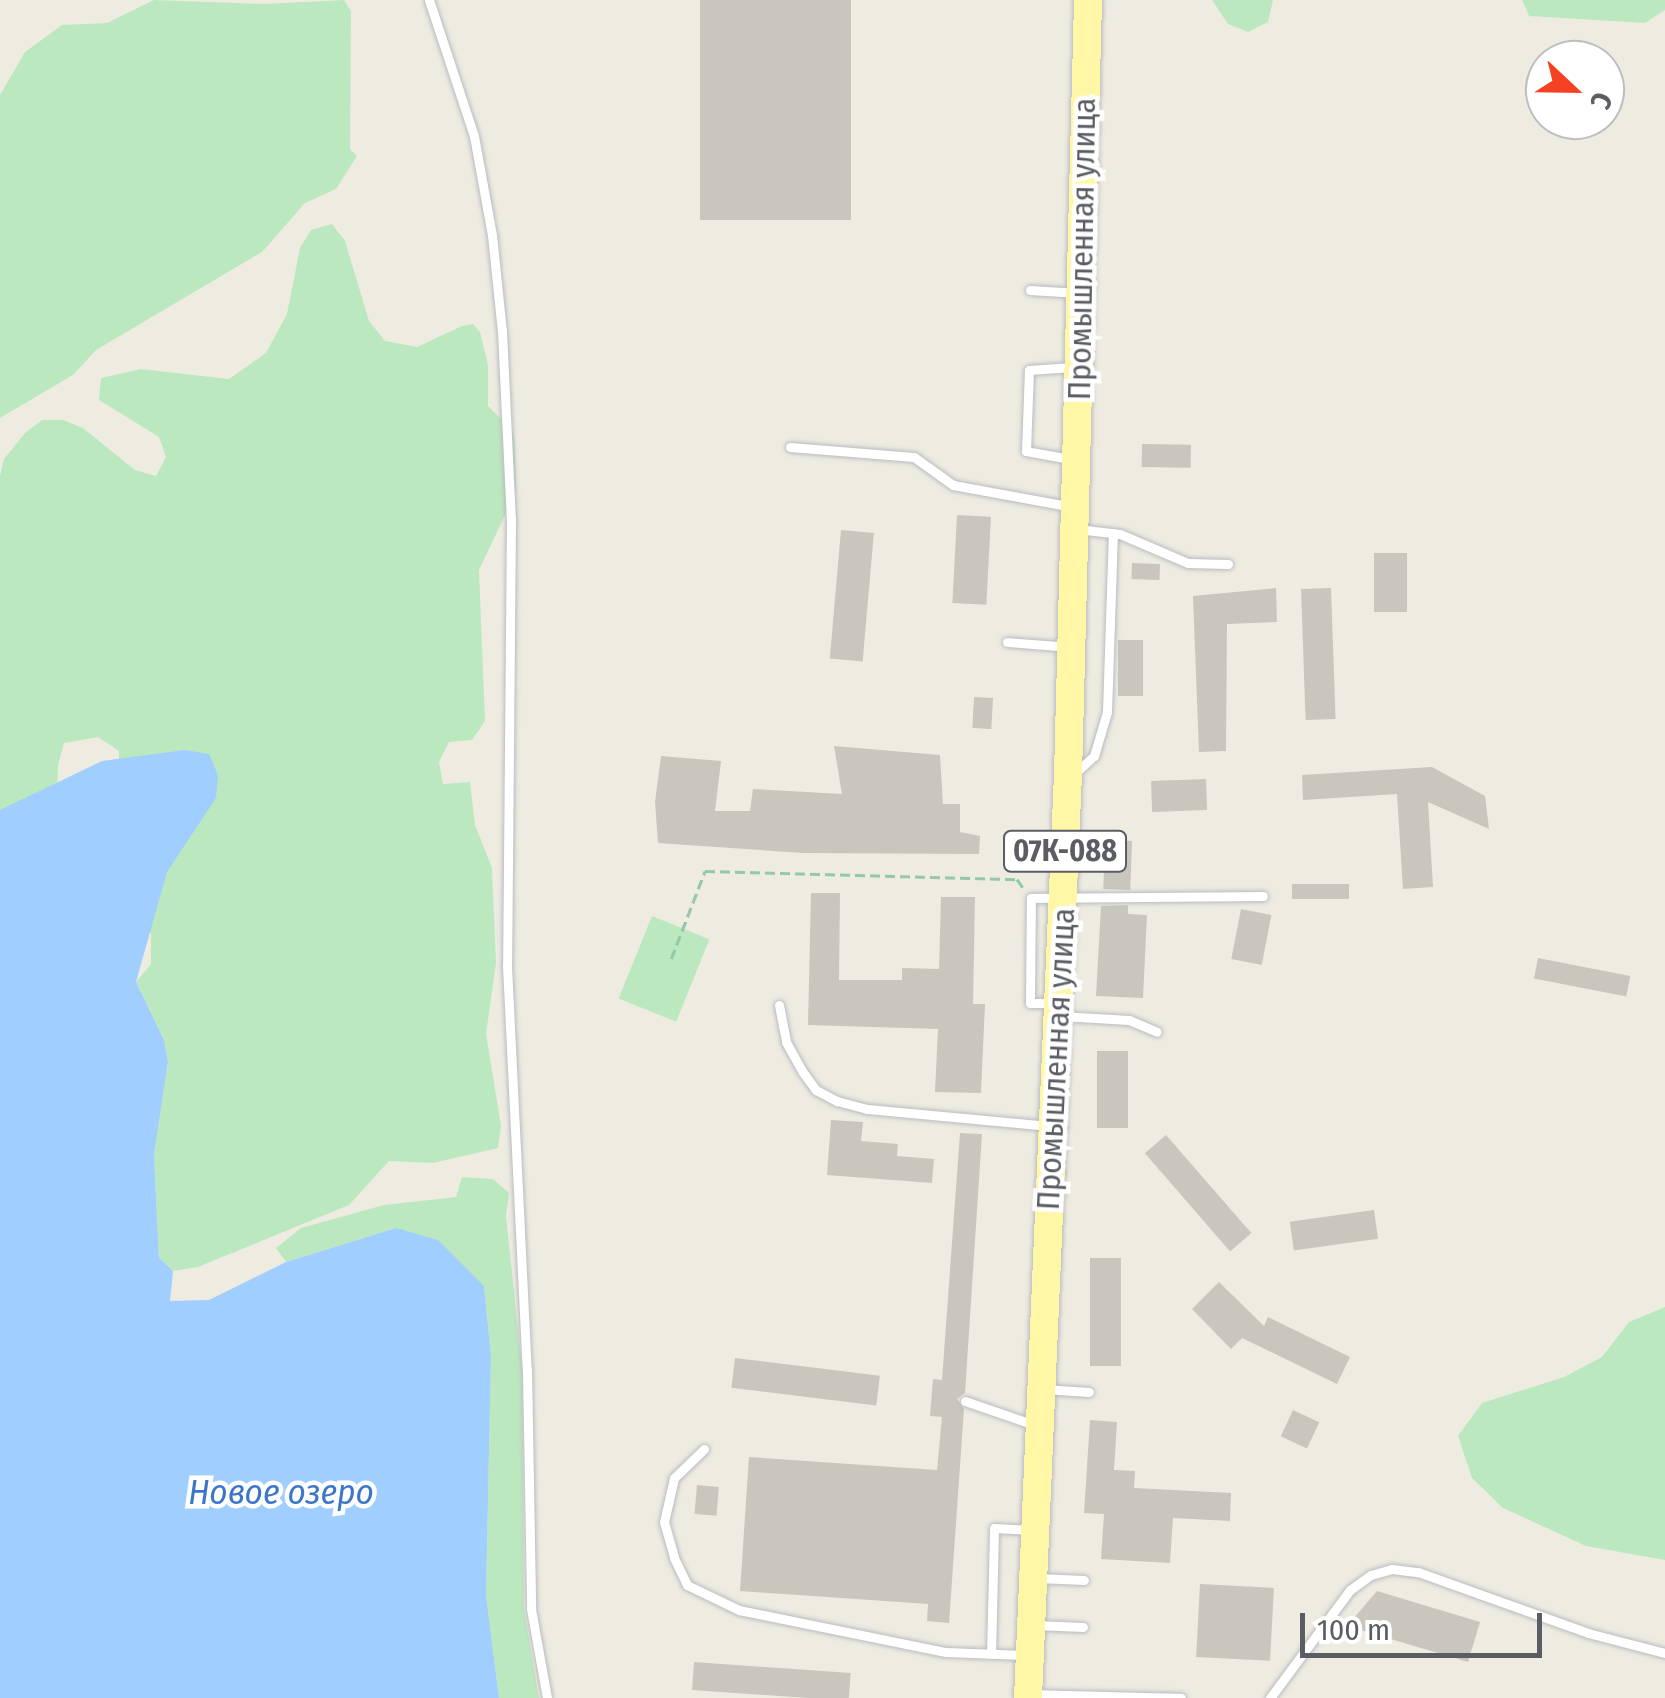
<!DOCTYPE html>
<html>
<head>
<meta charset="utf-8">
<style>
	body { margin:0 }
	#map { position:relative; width:1665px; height:1698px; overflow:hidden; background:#eeece1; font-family:"Fira Sans Condensed",sans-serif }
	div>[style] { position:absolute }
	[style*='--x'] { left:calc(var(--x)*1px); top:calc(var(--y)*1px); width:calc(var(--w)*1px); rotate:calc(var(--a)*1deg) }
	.green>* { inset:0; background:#bce8bf; transform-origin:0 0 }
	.water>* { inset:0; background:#a0cfff }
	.building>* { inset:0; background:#c9c6be; transform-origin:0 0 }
	.path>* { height:2.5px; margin-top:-1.25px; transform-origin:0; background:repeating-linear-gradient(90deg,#94c8a7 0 10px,transparent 0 15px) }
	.roads { filter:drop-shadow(0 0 2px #b9bbc1) drop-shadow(0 0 2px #b9bbc1) }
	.service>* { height:9px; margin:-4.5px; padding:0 4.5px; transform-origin:4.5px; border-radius:4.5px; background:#fff }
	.primary>* { height:28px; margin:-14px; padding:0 14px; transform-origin:14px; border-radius:14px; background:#fff7a5 }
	span { translate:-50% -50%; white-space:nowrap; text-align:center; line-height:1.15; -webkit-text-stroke:9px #fff; paint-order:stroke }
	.shield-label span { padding:2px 8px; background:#fff; border:2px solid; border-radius:8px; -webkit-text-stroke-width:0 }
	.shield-label { font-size:30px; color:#5a5d63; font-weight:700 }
	.street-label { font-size:32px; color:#5a5d63 }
	.water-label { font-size:35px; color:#3b76ca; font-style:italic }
	.north { position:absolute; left:1525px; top:40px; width:100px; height:100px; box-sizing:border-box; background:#fff; border:2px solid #bdbec1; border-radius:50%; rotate:112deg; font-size:28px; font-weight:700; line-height:40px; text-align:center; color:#5a5d63 }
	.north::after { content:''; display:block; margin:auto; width:35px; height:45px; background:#f44121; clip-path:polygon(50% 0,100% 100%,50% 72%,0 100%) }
	.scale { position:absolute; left:1300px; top:1613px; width:242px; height:45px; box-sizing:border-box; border:5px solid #5a5d63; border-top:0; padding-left:12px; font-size:30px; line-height:35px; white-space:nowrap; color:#5a5d63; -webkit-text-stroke:8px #fff; paint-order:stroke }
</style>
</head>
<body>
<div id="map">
	<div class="green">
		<div style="clip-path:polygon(154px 0,265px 4px,344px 0,351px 11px,350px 149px,357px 156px,336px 189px,305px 203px,262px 252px,96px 350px,73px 375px,0 418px,0 95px,25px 52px,62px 25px,107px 23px)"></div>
		<div style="clip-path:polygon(1212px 0,1273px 0,1268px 22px,1248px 32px,1228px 24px)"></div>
		<div style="clip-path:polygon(1522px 0,1665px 0,1665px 10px,1645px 23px,1529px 16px)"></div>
		<div style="clip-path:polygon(332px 224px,345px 241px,369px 321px,385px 341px,417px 347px,462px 326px,473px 324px,480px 332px,488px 365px,488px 406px,512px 430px,515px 441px,516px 492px,479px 570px,485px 721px,472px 740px,449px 742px,439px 762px,443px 784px,470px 782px,475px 825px,492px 868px,496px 963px,486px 1034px,501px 1126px,498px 1148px,433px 1163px,389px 1161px,349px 1205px,198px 1267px,173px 1271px,159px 1258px,154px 1155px,168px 1062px,164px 1040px,136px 982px,151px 964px,151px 934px,139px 914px,119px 785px,119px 751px,98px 737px,64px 743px,58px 765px,56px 826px,0 837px,0 476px,4px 459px,25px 433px,42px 420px,63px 420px,83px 428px,135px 470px,156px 476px,166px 457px,159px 437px,99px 400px,101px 378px,141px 369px,229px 379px,266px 353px,287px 314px,300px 248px,311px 230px)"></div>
		<div style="left:652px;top:916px;width:62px;height:89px;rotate:22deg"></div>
		<div style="clip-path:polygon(462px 1177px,493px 1179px,509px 1193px,506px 1216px,522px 1369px,524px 1609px,539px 1698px,499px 1698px,486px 1595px,491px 1356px,484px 1286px,396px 1228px,286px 1262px,276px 1248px,301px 1228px,384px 1205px,456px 1197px)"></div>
		<div style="clip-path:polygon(1665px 1307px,1665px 1560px,1586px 1546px,1503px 1508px,1472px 1478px,1458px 1436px,1482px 1403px,1564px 1377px,1602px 1357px,1629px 1322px)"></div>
	</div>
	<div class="water">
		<div style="clip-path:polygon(185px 750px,209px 754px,218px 775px,216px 798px,167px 872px,136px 982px,164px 1040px,168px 1062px,154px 1155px,159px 1258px,173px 1271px,170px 1301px,209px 1300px,286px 1262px,396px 1228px,438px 1240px,484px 1286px,491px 1356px,486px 1595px,499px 1698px,0 1698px,0 810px,102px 761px)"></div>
	</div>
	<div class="building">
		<div style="left:700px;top:0;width:151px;height:220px"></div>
		<div style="left:1142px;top:444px;width:49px;height:23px;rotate:1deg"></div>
		<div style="left:957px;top:515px;width:34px;height:88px;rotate:3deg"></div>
		<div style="left:841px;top:530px;width:33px;height:129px;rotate:5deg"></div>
		<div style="left:1374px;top:553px;width:33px;height:59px"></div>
		<div style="left:1132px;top:563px;width:28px;height:16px;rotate:2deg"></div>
		<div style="clip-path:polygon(1276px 588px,1277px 622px,1227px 624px,1226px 751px,1199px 752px,1193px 596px)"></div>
		<div style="left:1331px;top:588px;width:131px;height:30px;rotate:88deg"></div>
		<div style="left:1118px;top:640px;width:25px;height:56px"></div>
		<div style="left:974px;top:697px;width:19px;height:31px;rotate:3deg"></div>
		<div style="clip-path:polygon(834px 746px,940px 755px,943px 804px,960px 804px,960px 832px,980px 836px,979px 854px,803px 853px,658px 843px,655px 802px,661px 756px,721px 761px,715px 811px,750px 811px,753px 789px,842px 794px)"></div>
		<div style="clip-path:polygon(1432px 767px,1485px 796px,1489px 829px,1428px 802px,1433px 887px,1403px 889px,1397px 794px,1303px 800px,1302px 775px)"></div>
		<div style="left:1206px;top:779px;width:31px;height:55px;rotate:88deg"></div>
		<div style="left:1105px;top:840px;width:27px;height:49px;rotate:2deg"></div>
		<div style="left:1292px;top:884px;width:57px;height:15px"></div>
		<div style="clip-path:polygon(811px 893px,840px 893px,839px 980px,902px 980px,902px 968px,939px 969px,941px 897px,975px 897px,973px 1004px,985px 1004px,981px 1093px,935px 1092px,938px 1029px,808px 1025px)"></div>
		<div style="clip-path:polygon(1128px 905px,1128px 914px,1147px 915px,1143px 998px,1096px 996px,1101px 906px)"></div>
		<div style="left:1241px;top:909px;width:31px;height:51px;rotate:11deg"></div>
		<div style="left:1538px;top:958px;width:94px;height:21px;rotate:11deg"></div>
		<div style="left:1097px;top:1051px;width:31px;height:77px"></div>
		<div style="clip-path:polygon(831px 1120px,863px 1122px,861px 1141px,898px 1144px,897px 1156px,934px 1159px,932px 1183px,827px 1175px)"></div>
		<div style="clip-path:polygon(960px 1133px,982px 1134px,965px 1393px,957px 1399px,964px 1409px,949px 1623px,927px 1621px,928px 1604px,740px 1591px,749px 1457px,937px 1470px,942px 1417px,930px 1416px,933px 1379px,942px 1380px)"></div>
		<div style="left:1166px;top:1135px;width:130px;height:28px;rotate:49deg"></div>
		<div style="left:1374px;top:1210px;width:29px;height:85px;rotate:82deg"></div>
		<div style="left:1090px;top:1258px;width:31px;height:108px"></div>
		<div style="clip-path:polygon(1219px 1282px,1264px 1326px,1268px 1317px,1350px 1357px,1337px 1384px,1242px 1338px,1231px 1349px,1192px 1309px)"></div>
		<div style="left:735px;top:1358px;width:146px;height:30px;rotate:7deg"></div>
		<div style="left:1293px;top:1410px;width:29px;height:29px;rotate:25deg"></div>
		<div style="clip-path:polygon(1090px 1420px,1117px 1422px,1114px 1470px,1135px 1471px,1134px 1488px,1231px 1493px,1230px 1521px,1173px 1518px,1170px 1563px,1101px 1559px,1104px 1514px,1084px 1513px)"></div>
		<div style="left:697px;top:1485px;width:22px;height:29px;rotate:5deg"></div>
		<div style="left:1200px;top:1584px;width:74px;height:73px;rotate:3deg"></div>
		<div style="clip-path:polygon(1377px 1591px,1480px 1622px,1468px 1662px,1347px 1626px)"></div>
		<div style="left:694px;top:1662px;width:157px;height:28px;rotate:4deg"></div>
	</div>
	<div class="path">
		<div style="--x:671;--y:959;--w:94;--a:-68.9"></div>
		<div style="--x:705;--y:871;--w:312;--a:1.5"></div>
		<div style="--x:1017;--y:879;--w:12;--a:55"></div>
	</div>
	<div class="roads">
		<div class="service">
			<div style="--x:429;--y:0;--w:143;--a:71.7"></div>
			<div style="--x:474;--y:136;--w:101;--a:79.7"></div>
			<div style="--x:492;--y:235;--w:97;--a:84.1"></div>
			<div style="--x:502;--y:331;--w:188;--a:87.3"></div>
			<div style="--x:511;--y:519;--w:447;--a:90.5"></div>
			<div style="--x:507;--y:966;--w:403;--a:87.2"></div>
			<div style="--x:527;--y:1369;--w:240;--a:89"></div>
			<div style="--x:531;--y:1609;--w:90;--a:79.8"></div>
			<div style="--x:1030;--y:290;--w:48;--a:3.6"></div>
			<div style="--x:790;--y:447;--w:124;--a:4.6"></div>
			<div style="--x:914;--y:457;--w:48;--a:35.7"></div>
			<div style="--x:953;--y:485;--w:122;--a:10.4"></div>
			<div style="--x:1070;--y:459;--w:45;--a:-169.7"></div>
			<div style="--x:1026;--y:451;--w:81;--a:-87.9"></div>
			<div style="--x:1029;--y:370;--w:43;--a:-4"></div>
			<div style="--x:1078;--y:529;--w:42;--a:6.8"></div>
			<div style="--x:1120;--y:534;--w:74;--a:23.1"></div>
			<div style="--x:1188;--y:563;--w:40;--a:1.4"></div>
			<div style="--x:1007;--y:642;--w:62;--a:4.6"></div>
			<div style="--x:1075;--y:773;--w:25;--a:-42"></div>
			<div style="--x:1094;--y:756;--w:46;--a:-73.5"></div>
			<div style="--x:1107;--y:712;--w:179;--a:-88.1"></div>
			<div style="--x:1056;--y:1003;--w:26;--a:180"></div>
			<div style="--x:1030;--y:1003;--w:105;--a:-89.5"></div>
			<div style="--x:1031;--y:898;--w:232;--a:-0.5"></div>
			<div style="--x:779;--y:1005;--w:38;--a:79"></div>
			<div style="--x:786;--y:1042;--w:33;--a:61"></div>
			<div style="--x:802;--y:1071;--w:24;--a:54"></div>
			<div style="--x:816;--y:1090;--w:24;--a:28"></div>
			<div style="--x:837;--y:1101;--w:31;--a:15"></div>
			<div style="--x:867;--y:1109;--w:184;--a:5.3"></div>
			<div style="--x:1061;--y:1016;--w:68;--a:3.4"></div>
			<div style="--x:1129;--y:1020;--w:30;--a:23"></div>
			<div style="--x:1043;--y:1389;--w:46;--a:3.7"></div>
			<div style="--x:965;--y:1401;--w:76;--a:19.1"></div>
			<div style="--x:704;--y:1449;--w:42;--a:136"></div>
			<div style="--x:674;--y:1478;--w:45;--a:102.8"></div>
			<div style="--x:664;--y:1522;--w:37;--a:74"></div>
			<div style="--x:674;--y:1558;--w:30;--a:64"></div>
			<div style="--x:687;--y:1585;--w:58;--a:25.7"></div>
			<div style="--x:739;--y:1610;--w:211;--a:11.5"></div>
			<div style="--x:946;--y:1652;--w:78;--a:2.2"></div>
			<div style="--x:1037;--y:1578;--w:47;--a:2.4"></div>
			<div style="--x:1035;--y:1625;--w:48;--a:2.4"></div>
			<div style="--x:991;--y:1654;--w:126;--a:-88.6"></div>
			<div style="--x:994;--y:1528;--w:39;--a:3"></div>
			<div style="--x:1031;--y:1694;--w:150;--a:1.5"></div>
			<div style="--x:1270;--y:1698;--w:134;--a:-53.5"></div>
			<div style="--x:1350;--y:1590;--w:26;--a:-36"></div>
			<div style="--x:1371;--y:1575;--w:22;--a:-16"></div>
			<div style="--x:1392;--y:1569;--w:26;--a:7"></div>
			<div style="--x:1418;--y:1572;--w:181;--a:19.7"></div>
			<div style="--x:1588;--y:1633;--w:80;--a:14.6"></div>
		</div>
		<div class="primary">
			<div style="--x:1028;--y:1698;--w:924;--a:-87.52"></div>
			<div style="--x:1068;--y:775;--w:775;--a:-88.52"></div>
		</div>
	</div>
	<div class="shield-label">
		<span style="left:1065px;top:851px">07К-088</span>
	</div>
	<div class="street-label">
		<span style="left:1082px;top:249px;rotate:-89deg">Промышленная улица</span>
		<span style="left:1056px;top:1059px;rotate:-87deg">Промышленная улица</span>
	</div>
	<div class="water-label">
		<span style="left:281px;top:1492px">Новое озеро</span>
	</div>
	<div class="north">С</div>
	<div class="scale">100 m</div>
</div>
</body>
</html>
